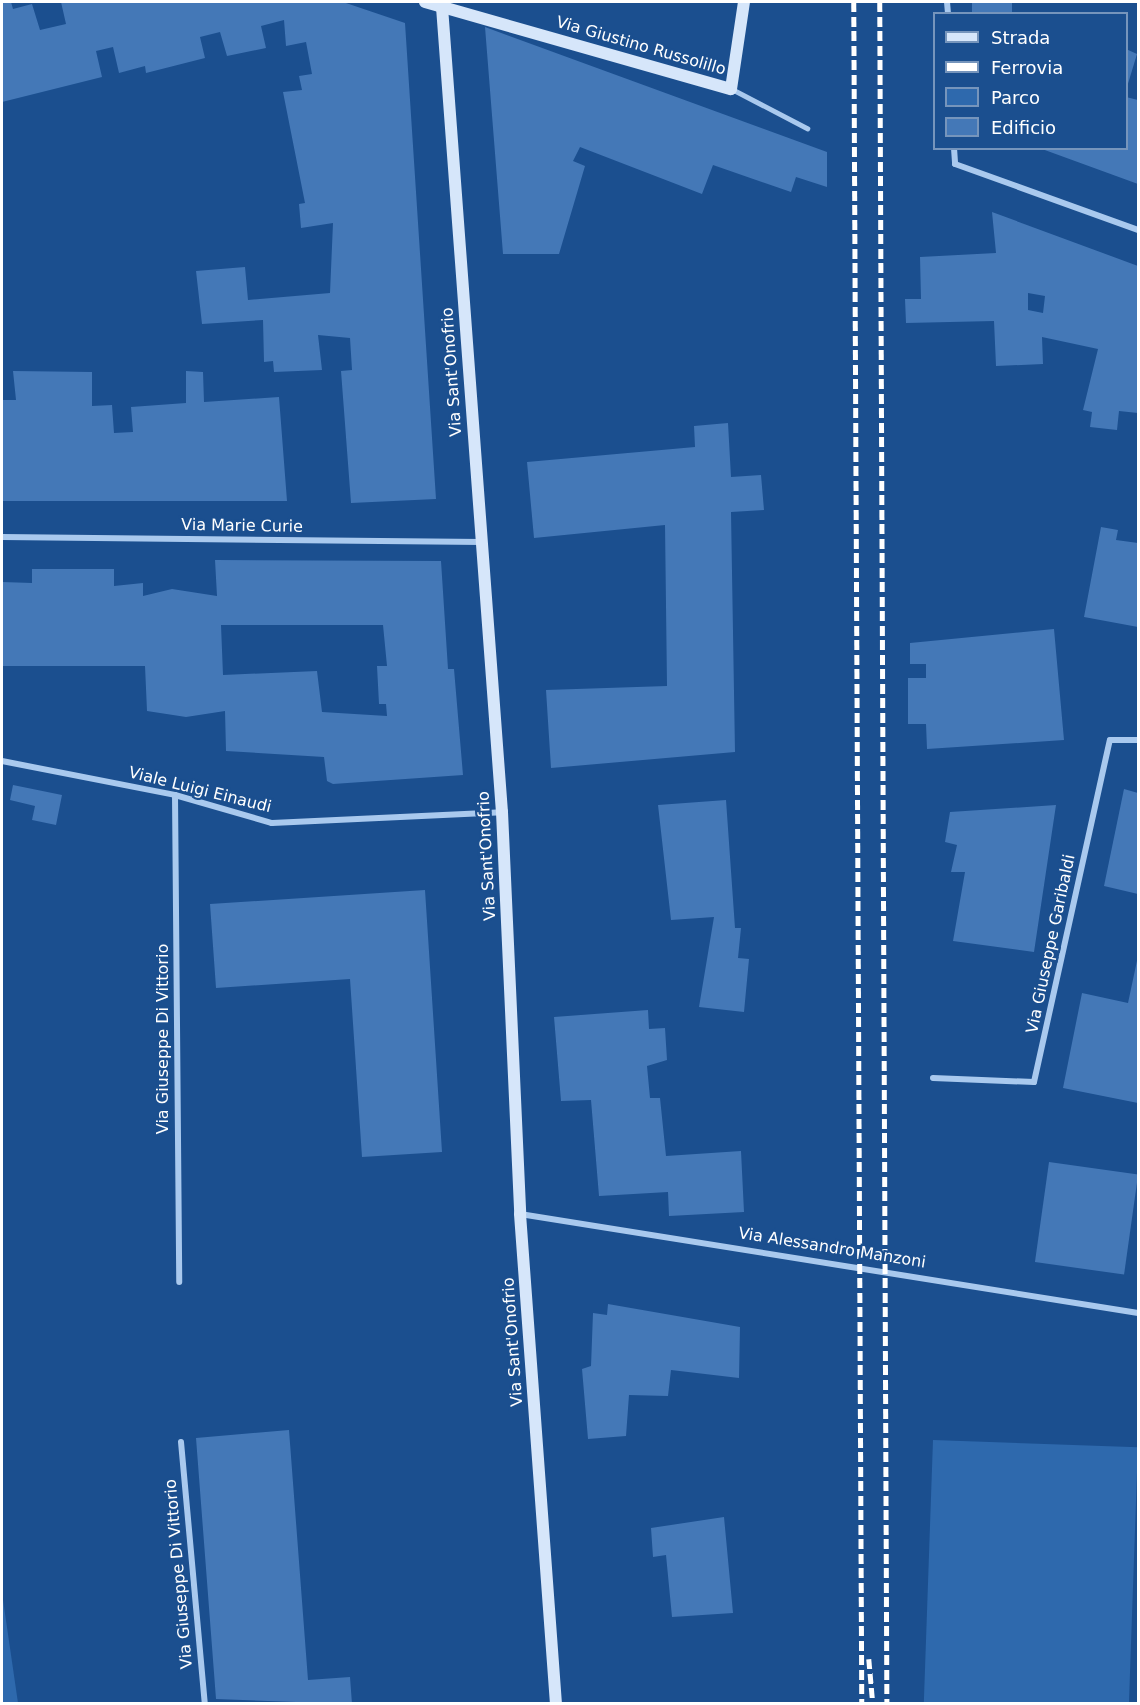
<!DOCTYPE html>
<html>
<head>
<meta charset="utf-8">
<style>
	body { margin:0 }
	#map { position:relative; width:1140px; height:1705px; overflow:hidden; background:#1b4f8f; font-family:"DejaVu Sans",sans-serif }
	div>[style] { position:absolute }
	[style*='--x'] { left:calc(var(--x)*1px); top:calc(var(--y)*1px); width:calc(var(--w)*1px); rotate:calc(var(--a)*1deg) }
	.green>* { inset:0; background:#2e69ad; transform-origin:0 0 }
	.building>* { inset:0; background:#4478b7; transform-origin:0 0 }
	.lane>* { height:4.5px; margin:-2.25px; padding:0 2.25px; transform-origin:2.25px; border-radius:2.25px; background:#a9c9ee }
	.street>* { height:6px; margin:-3px; padding:0 3px; transform-origin:3px; border-radius:3px; background:#a9c9ee }
	.secondary>* { height:12px; margin:-6px; padding:0 6px; transform-origin:6px; border-radius:6px; background:#d6e6fa }
	.rail>* { height:4.5px; margin-top:-2.25px; transform-origin:0; background:repeating-linear-gradient(90deg,#fff 0 10px,transparent 0 14.5px) }
	span { translate:-50% -50%; white-space:nowrap; text-align:center; line-height:1.15; -webkit-text-stroke:4.5px #1b4f8f; paint-order:stroke }
	.street-label { font-size:16px; color:#fff }
	.frame { position:absolute; inset:0; border:3px solid #fff; pointer-events:none }
	.legend { position:absolute; left:933px; top:12px; width:195px; height:138px; box-sizing:border-box; background:#1b4f8f; border:2px solid #7695bc; margin:0; padding:8px 10px; list-style:none; font-size:18px; color:#fff }
	.legend li { display:flex; align-items:center; gap:12px; height:30px }
	.legend b { width:30px; border:2px solid #7695bc }
</style>
</head>
<body>
<div id="map">
	<div class="green">
		<div style="left:933px;top:1440px;width:205px;height:263px;rotate:2deg"></div>
		<div style="clip-path:polygon(2px 1593px,18px 1703px,2px 1703px)"></div>
	</div>
	<div class="building">
		<div style="clip-path:polygon(2px 2px,11px 2px,13px 9px,32px 4px,40px 30px,66px 24px,61px 2px,343px 2px,405px 23px,436px 499px,351px 503px,341px 371px,352px 370px,350px 338px,318px 335px,322px 370px,274px 372px,273px 361px,264px 362px,263px 320px,202px 324px,196px 271px,245px 267px,248px 300px,330px 293px,333px 223px,301px 228px,299px 204px,305px 203px,283px 92px,302px 90px,299px 76px,312px 74px,306px 42px,286px 46px,284px 20px,261px 26px,266px 48px,227px 56px,220px 32px,200px 37px,205px 58px,146px 73px,145px 66px,119px 73px,113px 47px,96px 51px,102px 77px,2px 102px)"></div>
		<div style="left:972px;top:2px;width:40px;height:12px"></div>
		<div style="clip-path:polygon(485px 27px,827px 152px,827px 187px,796px 177px,791px 192px,713px 165px,702px 194px,580px 147px,573px 161px,585px 166px,559px 254px,503px 254px)"></div>
		<div style="clip-path:polygon(1126px 49px,1137px 54px,1127px 87px,1126px 87px)"></div>
		<div style="clip-path:polygon(1126px 97px,1138px 100px,1138px 184px,1042px 149px,1126px 148px)"></div>
		<div style="clip-path:polygon(evenodd,992px 212px,1138px 266px,1138px 413px,1119px 411px,1117px 430px,1090px 427px,1092px 412px,1083px 410px,1098px 349px,1042px 337px,1043px 364px,996px 366px,994px 321px,906px 323px,905px 299px,921px 299px,920px 257px,996px 253px,992px 212px,1028px 293px,1045px 296px,1043px 313px,1028px 310px,1028px 293px)"></div>
		<div style="clip-path:polygon(13px 371px,92px 372px,92px 406px,112px 405px,114px 433px,133px 432px,131px 407px,186px 403px,186px 371px,203px 372px,204px 402px,279px 397px,287px 501px,2px 501px,2px 400px,16px 400px)"></div>
		<div style="clip-path:polygon(728px 423px,731px 477px,761px 475px,764px 510px,731px 512px,735px 752px,551px 768px,546px 690px,667px 686px,665px 525px,534px 538px,527px 462px,695px 447px,694px 426px)"></div>
		<div style="clip-path:polygon(1101px 527px,1118px 530px,1116px 540px,1138px 543px,1138px 627px,1084px 617px)"></div>
		<div style="clip-path:polygon(evenodd,215px 560px,441px 561px,448px 669px,454px 669px,463px 775px,333px 784px,327px 781px,324px 757px,226px 751px,225px 711px,186px 717px,147px 711px,145px 666px,2px 666px,2px 582px,32px 583px,32px 569px,114px 569px,114px 586px,143px 583px,143px 596px,172px 589px,217px 596px,215px 560px,221px 625px,383px 625px,387px 666px,377px 666px,379px 704px,386px 704px,387px 716px,322px 712px,317px 671px,223px 675px,221px 625px)"></div>
		<div style="clip-path:polygon(1054px 629px,1064px 740px,927px 749px,926px 724px,908px 724px,908px 678px,926px 678px,926px 664px,910px 664px,910px 643px)"></div>
		<div style="clip-path:polygon(13px 785px,62px 795px,56px 825px,32px 820px,35px 806px,10px 800px)"></div>
		<div style="clip-path:polygon(1124px 789px,1138px 793px,1138px 894px,1104px 886px)"></div>
		<div style="clip-path:polygon(726px 800px,735px 928px,741px 928px,738px 958px,749px 959px,744px 1012px,699px 1007px,714px 917px,671px 920px,658px 805px)"></div>
		<div style="clip-path:polygon(1056px 805px,1034px 952px,953px 941px,965px 872px,951px 872px,957px 845px,945px 842px,950px 812px)"></div>
		<div style="clip-path:polygon(425px 890px,442px 1152px,362px 1157px,350px 979px,216px 988px,210px 904px)"></div>
		<div style="clip-path:polygon(1138px 956px,1138px 1103px,1063px 1088px,1082px 993px,1128px 1003px)"></div>
		<div style="clip-path:polygon(648px 1010px,649px 1029px,665px 1028px,667px 1060px,647px 1066px,650px 1098px,660px 1098px,666px 1156px,741px 1151px,744px 1212px,669px 1216px,668px 1192px,599px 1196px,591px 1100px,561px 1101px,554px 1017px)"></div>
		<div style="left:1049px;top:1162px;width:90px;height:101px;rotate:8deg"></div>
		<div style="clip-path:polygon(608px 1304px,740px 1327px,739px 1378px,671px 1370px,668px 1396px,629px 1395px,626px 1436px,588px 1439px,582px 1369px,591px 1366px,593px 1313px,607px 1315px)"></div>
		<div style="clip-path:polygon(289px 1430px,308px 1680px,350px 1677px,352px 1704px,216px 1699px,196px 1438px)"></div>
		<div style="clip-path:polygon(724px 1517px,733px 1613px,672px 1617px,666px 1555px,653px 1557px,651px 1528px)"></div>
	</div>
	<div class="lane">
		<div style="--x:732;--y:89;--w:85;--a:27.5"></div>
	</div>
	<div class="street">
		<div style="--x:947;--y:2;--w:12;--a:85"></div>
		<div style="--x:954;--y:148;--w:16;--a:86"></div>
		<div style="--x:955;--y:164;--w:195;--a:19.8"></div>
		<div style="--x:2;--y:537;--w:480;--a:0.6"></div>
		<div style="--x:2;--y:761;--w:176;--a:11.1"></div>
		<div style="--x:175;--y:795;--w:101;--a:16.1"></div>
		<div style="--x:272;--y:823;--w:230;--a:-2.7"></div>
		<div style="--x:175;--y:795;--w:487;--a:89.5"></div>
		<div style="--x:933;--y:1078;--w:101;--a:2.3"></div>
		<div style="--x:1034;--y:1082;--w:350;--a:-77.5"></div>
		<div style="--x:1110;--y:740;--w:28;--a:0"></div>
		<div style="--x:520;--y:1214;--w:626;--a:9.1"></div>
		<div style="--x:181;--y:1442;--w:263;--a:84.8"></div>
	</div>
	<div class="secondary">
		<div style="--x:425;--y:2;--w:318;--a:15.9"></div>
		<div style="--x:731;--y:89;--w:88;--a:-81.5"></div>
		<div style="--x:442;--y:7;--w:807;--a:85.74"></div>
		<div style="--x:502;--y:812;--w:402;--a:87.4"></div>
		<div style="--x:520;--y:1214;--w:491;--a:85.8"></div>
	</div>
	<div class="rail">
		<div style="--x:854;--y:2;--w:1702;--a:89.73"></div>
		<div style="--x:880;--y:2;--w:1702;--a:89.76"></div>
		<div style="--x:869;--y:1659;--w:45;--a:84.9"></div>
	</div>
	<div class="street-label">
		<span style="left:641px;top:46px;rotate:16deg">Via Giustino Russolillo</span>
		<span style="left:452px;top:372px;rotate:-94deg">Via Sant'Onofrio</span>
		<span style="left:242px;top:526px;rotate:1deg">Via Marie Curie</span>
		<span style="left:200px;top:790px;rotate:14deg">Viale Luigi Einaudi</span>
		<span style="left:487px;top:856px;rotate:-93deg">Via Sant'Onofrio</span>
		<span style="left:1051px;top:944px;rotate:-78deg">Via Giuseppe Garibaldi</span>
		<span style="left:163px;top:1039px;rotate:-90deg">Via Giuseppe Di Vittorio</span>
		<span style="left:832px;top:1248px;rotate:9deg">Via Alessandro Manzoni</span>
		<span style="left:513px;top:1342px;rotate:-94deg">Via Sant'Onofrio</span>
		<span style="left:179px;top:1574px;rotate:-95deg">Via Giuseppe Di Vittorio</span>
	</div>
	<div class="frame"></div>
	<ul class="legend">
	<li><b style="height:8px;background:#d6e6fa"></b>Strada</li>
	<li><b style="height:8px;background:#fff"></b>Ferrovia</li>
	<li><b style="height:16px;background:#2e69ad"></b>Parco</li>
	<li><b style="height:16px;background:#4478b7"></b>Edificio</li>
	</ul>
</div>
</body>
</html>
